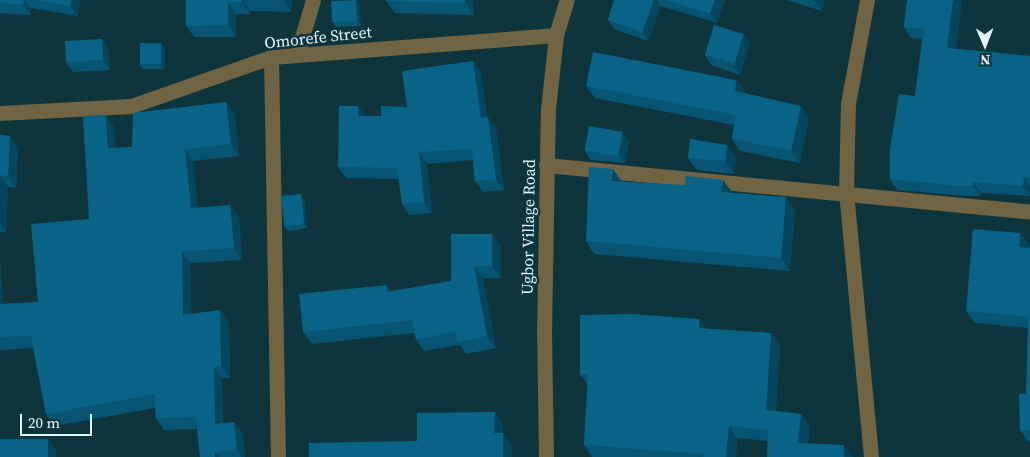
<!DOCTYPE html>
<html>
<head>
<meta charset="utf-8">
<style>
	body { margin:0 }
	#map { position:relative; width:1030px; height:457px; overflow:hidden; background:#0e353c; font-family:"Source Serif 4",serif }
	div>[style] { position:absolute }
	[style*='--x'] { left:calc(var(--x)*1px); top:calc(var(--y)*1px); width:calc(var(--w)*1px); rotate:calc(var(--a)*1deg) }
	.minor>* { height:15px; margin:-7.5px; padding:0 7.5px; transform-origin:7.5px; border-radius:7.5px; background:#706442 }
	.wall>* { inset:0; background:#075573 }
	.shaded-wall>* { inset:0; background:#06455e }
	.building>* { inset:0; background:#086386; transform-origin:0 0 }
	span { translate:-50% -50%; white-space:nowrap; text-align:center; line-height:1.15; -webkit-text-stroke:5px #0e353c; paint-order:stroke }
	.street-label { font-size:16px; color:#e3f7fb }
	.north { position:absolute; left:960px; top:20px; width:50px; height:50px; -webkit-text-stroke:4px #0e353c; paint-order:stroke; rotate:179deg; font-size:14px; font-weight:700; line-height:20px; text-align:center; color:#e3f7fb }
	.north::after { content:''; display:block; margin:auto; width:18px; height:22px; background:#e3f7fb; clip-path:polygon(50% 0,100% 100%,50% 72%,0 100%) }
	.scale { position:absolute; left:20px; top:414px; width:72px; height:22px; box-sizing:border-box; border:2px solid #e3f7fb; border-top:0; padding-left:6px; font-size:15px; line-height:18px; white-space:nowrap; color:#e3f7fb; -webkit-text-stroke:4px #0e353c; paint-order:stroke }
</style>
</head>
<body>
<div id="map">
	<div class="minor">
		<div style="--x:867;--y:0;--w:106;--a:100.4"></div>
		<div style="--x:848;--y:104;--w:88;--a:91.3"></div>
		<div style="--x:846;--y:192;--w:266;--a:84.6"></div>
		<div style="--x:297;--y:54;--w:56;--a:-73.5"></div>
		<div style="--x:271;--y:57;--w:400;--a:89"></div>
		<div style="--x:0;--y:113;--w:131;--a:-3.1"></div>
		<div style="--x:131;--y:106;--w:148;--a:-19.3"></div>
		<div style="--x:271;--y:57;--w:286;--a:-4.4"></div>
		<div style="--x:546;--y:165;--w:486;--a:5.5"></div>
		<div style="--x:546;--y:457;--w:124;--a:-90.9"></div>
		<div style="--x:544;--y:333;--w:224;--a:-89"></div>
		<div style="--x:548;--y:109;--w:74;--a:-83.8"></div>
		<div style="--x:556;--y:35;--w:37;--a:-73"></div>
	</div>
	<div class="wall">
		<div style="clip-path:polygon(0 0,80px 0,78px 16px,31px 8px,31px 15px,0 13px)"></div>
		<div style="clip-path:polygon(186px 0,292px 0,291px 12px,250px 11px,250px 14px,236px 14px,236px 37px,194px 37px,186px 26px)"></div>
		<div style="clip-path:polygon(472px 0,474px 15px,395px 13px,386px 1px)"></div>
		<div style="clip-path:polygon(614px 0,725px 0,717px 23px,661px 6px,648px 41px,614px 29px,608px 20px)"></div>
		<div style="clip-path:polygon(787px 0,825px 0,822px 11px)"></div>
		<div style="clip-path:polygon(907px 0,956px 49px,1030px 56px,1030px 196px,981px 193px,981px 196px,966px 196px,897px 190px,890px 179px,915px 96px,922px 39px,911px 38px,904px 27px)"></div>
		<div style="clip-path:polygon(359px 5px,361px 26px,336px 27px,333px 22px)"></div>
		<div style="clip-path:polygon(750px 43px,740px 75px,711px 65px,705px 55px)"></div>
		<div style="clip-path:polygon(108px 48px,110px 70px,73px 72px,66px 63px)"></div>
		<div style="clip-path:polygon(165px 48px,164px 69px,143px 69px,139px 64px)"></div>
		<div style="clip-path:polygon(473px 61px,481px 73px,487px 117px,496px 128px,504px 190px,483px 192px,475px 181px,473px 160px,427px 164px,432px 213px,409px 215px,402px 204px,399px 179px,346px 178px,338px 167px,358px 106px,365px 116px,381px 116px,407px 107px)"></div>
		<div style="clip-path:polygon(736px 80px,745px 91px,744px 93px,809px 117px,800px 163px,740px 151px,732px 139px,734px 125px,595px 98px,586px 86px)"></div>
		<div style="clip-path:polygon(226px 102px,235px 114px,239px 156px,193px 161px,198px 208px,230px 205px,239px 217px,242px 260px,190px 263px,191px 314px,220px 310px,229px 322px,230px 378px,222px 378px,223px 423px,243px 433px,245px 457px,200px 457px,197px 429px,164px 430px,156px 418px,155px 408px,54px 426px,46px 414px,33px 348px,0 350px,0 261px,3px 304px,38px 302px,89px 219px,114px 127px,116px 148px,132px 147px)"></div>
		<div style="clip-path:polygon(0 135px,10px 136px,18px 148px,16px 188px,8px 187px,6px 232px,0 232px)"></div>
		<div style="clip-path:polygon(629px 141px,625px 163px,591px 160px,585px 151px)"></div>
		<div style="clip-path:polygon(727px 145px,736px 158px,734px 174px,697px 170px,688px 158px)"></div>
		<div style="clip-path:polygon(621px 181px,732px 193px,795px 210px,790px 271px,594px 254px,586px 241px)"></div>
		<div style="clip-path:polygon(304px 199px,307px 228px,288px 231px,284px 226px)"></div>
		<div style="clip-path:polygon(1020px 233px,1029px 245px,1029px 247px,1030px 248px,1030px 442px,1028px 442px,1020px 430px,1026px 394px,1028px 328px,975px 323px,966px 311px)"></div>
		<div style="clip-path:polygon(501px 246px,501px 278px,483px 278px,496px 348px,466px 354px,460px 345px,424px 351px,416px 339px,414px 333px,312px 344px,303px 332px,391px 291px,451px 281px)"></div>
		<div style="clip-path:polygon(706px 329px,771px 333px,780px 345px,776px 411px,801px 414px,810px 426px,768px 441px,737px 438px,736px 457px,592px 457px,584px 445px,588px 385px,580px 374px)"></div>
	</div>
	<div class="shaded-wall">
		<div style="clip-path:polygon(24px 0,25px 0,31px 8px,31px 15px,23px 4px)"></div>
		<div style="clip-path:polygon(71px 0,80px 0,78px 16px,70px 6px)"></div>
		<div style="clip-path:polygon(242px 0,250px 11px,250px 14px,242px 2px)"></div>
		<div style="clip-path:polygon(283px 0,292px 0,291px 12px)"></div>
		<div style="clip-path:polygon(356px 0,359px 5px,361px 26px,357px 21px)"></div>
		<div style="clip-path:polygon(465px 0,472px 0,474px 15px,465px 3px)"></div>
		<div style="clip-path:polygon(654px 0,657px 0,661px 6px,648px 41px,642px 32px)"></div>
		<div style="clip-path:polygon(715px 0,725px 0,717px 23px,710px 13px)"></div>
		<div style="clip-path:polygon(814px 0,825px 0,822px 11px)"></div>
		<div style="clip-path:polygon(953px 0,962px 0,955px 59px,947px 48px)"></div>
		<div style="clip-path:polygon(228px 2px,236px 14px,236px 37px,228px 25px)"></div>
		<div style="clip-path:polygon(744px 34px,750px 43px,740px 75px,734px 66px)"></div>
		<div style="clip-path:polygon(102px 39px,108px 48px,110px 70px,103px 60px)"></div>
		<div style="clip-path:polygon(161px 43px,165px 48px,164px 69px,160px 64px)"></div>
		<div style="clip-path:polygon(473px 61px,481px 73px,488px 129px,481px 118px)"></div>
		<div style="clip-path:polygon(736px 80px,745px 91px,743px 103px,735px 91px)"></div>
		<div style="clip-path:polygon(226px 102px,235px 114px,239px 156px,231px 144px)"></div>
		<div style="clip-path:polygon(358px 106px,366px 117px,358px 116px)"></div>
		<div style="clip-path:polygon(801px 106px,809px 117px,800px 163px,791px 151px)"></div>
		<div style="clip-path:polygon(106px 115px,114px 127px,117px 160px,108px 148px)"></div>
		<div style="clip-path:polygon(488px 117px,496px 128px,504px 190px,496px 179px)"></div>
		<div style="clip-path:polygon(622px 132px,629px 141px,625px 163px,618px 154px)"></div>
		<div style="clip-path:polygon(10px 136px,18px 148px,16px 188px,8px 176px)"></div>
		<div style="clip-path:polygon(727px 145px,736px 158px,734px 174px,725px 161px)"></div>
		<div style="clip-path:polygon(185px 149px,193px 161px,199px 220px,191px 208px)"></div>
		<div style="clip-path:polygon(419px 152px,427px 164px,432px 213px,424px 202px)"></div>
		<div style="clip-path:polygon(613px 169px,622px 182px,611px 181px)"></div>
		<div style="clip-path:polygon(0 176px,8px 187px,6px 232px,0 223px)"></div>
		<div style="clip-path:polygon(1024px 177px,1030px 186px,1030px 196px,1023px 186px)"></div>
		<div style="clip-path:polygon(723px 180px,732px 192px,721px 192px)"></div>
		<div style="clip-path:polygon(973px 182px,981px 193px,981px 196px,973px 186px)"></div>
		<div style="clip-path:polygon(301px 194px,304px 199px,307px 228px,304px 224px)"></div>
		<div style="clip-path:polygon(786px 197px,795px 210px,790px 271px,781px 258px)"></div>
		<div style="clip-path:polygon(230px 205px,239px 217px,242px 260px,234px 248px)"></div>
		<div style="clip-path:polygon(1020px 233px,1029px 245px,1028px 259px,1019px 247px)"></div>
		<div style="clip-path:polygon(492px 234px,501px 246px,501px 278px,492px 266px)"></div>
		<div style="clip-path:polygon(182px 251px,190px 263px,192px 327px,183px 315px)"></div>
		<div style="clip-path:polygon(0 261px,4px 316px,0 311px)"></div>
		<div style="clip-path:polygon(474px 266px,483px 278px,496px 348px,487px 336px)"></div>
		<div style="clip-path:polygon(387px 285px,395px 297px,387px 292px)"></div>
		<div style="clip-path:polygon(220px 310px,229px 322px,230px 378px,221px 366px)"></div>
		<div style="clip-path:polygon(699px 319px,708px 331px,699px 328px)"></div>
		<div style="clip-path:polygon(771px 333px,780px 345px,775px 422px,766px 410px)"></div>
		<div style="clip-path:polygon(214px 367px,222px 378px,223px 436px,215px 424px)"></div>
		<div style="clip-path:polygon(495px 412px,503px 425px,503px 434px,512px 446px,512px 457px,503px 457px,494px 433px)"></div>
		<div style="clip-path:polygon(801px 414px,810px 426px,807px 456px,798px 443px)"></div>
		<div style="clip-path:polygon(234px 422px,243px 433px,245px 457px,242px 457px,237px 449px)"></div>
		<div style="clip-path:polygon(729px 426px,737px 438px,736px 457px,726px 457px)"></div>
		<div style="clip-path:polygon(48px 439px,56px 451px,56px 457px,47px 457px)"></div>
		<div style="clip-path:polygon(844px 445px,853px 457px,844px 457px)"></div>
		<div style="clip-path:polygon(215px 452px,219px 457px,215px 457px)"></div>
	</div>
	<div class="building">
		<div style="clip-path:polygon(0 0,24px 0,23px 4px,0 3px)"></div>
		<div style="clip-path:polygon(35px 0,71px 0,70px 6px)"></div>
		<div style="clip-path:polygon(186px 0,242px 0,242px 2px,228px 2px,228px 25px,186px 26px)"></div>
		<div style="left:356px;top:0;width:21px;height:25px;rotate:87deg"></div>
		<div style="clip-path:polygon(386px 0,465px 0,465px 3px,386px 1px)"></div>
		<div style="clip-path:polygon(614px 0,654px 0,642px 32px,608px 20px)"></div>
		<div style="clip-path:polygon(665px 0,715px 0,710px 13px)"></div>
		<div style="clip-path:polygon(907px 0,953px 0,947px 48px,1030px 56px,1030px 177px,1024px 177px,1023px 186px,973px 182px,973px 186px,958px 186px,890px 179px,890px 149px,899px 94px,915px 96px,924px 29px,904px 27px)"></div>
		<div style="left:714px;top:25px;width:31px;height:31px;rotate:17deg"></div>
		<div style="left:102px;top:39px;width:21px;height:37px;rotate:87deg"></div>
		<div style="left:140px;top:43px;width:21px;height:21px"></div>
		<div style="clip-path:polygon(593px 52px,736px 80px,735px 91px,801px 106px,791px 151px,732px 139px,736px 115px,586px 86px)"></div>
		<div style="clip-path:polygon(473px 61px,481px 118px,488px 117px,496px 179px,475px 181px,472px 149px,419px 152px,424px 202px,402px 204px,397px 168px,338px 167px,339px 106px,358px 106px,358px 116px,381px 116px,381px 106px,407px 107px,402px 71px)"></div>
		<div style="clip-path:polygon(226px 102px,231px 144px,185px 149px,191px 208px,230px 205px,234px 248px,182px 251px,183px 315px,220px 310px,221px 366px,214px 367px,215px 424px,234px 422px,237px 449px,215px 452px,215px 457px,200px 457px,196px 417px,156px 418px,155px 394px,46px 414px,31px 336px,0 337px,0 304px,38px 302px,31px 224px,89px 219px,83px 116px,106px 115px,108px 148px,132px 147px,133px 113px)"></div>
		<div style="left:589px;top:126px;width:34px;height:25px;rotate:10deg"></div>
		<div style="clip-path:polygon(0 135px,10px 136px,8px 176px,0 175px)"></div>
		<div style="clip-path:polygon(690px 139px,727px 145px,725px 161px,688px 158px)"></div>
		<div style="clip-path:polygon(589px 167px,613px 169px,611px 181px,685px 185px,686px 176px,723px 180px,721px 192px,786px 197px,781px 258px,586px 241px)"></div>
		<div style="left:301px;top:194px;width:30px;height:20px;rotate:84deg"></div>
		<div style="clip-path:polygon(973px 229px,1020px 233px,1019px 247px,1030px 248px,1030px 430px,1020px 430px,1019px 394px,1026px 394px,1028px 319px,1025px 316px,966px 311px)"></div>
		<div style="clip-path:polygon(451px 234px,492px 234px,492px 266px,474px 266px,487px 336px,457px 342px,456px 332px,416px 339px,412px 320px,303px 332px,299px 294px,387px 285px,387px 292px,451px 281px)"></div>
		<div style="clip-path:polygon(633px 314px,699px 319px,699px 328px,771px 333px,766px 410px,801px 414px,798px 443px,844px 445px,844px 457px,767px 457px,768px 430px,729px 426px,726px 457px,703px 457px,704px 454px,584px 445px,588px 374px,580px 374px,580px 315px)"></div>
		<div style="clip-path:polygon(495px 412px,494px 433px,503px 433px,503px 457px,309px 457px,309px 443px,417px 441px,417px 413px)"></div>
		<div style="left:0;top:439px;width:48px;height:18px"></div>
	</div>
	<div class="street-label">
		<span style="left:318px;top:37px;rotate:-6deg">Omorefe Street</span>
		<span style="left:528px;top:227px;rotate:-89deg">Ugbor Village Road</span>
	</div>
	<div class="north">N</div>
	<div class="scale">20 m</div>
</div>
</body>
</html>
